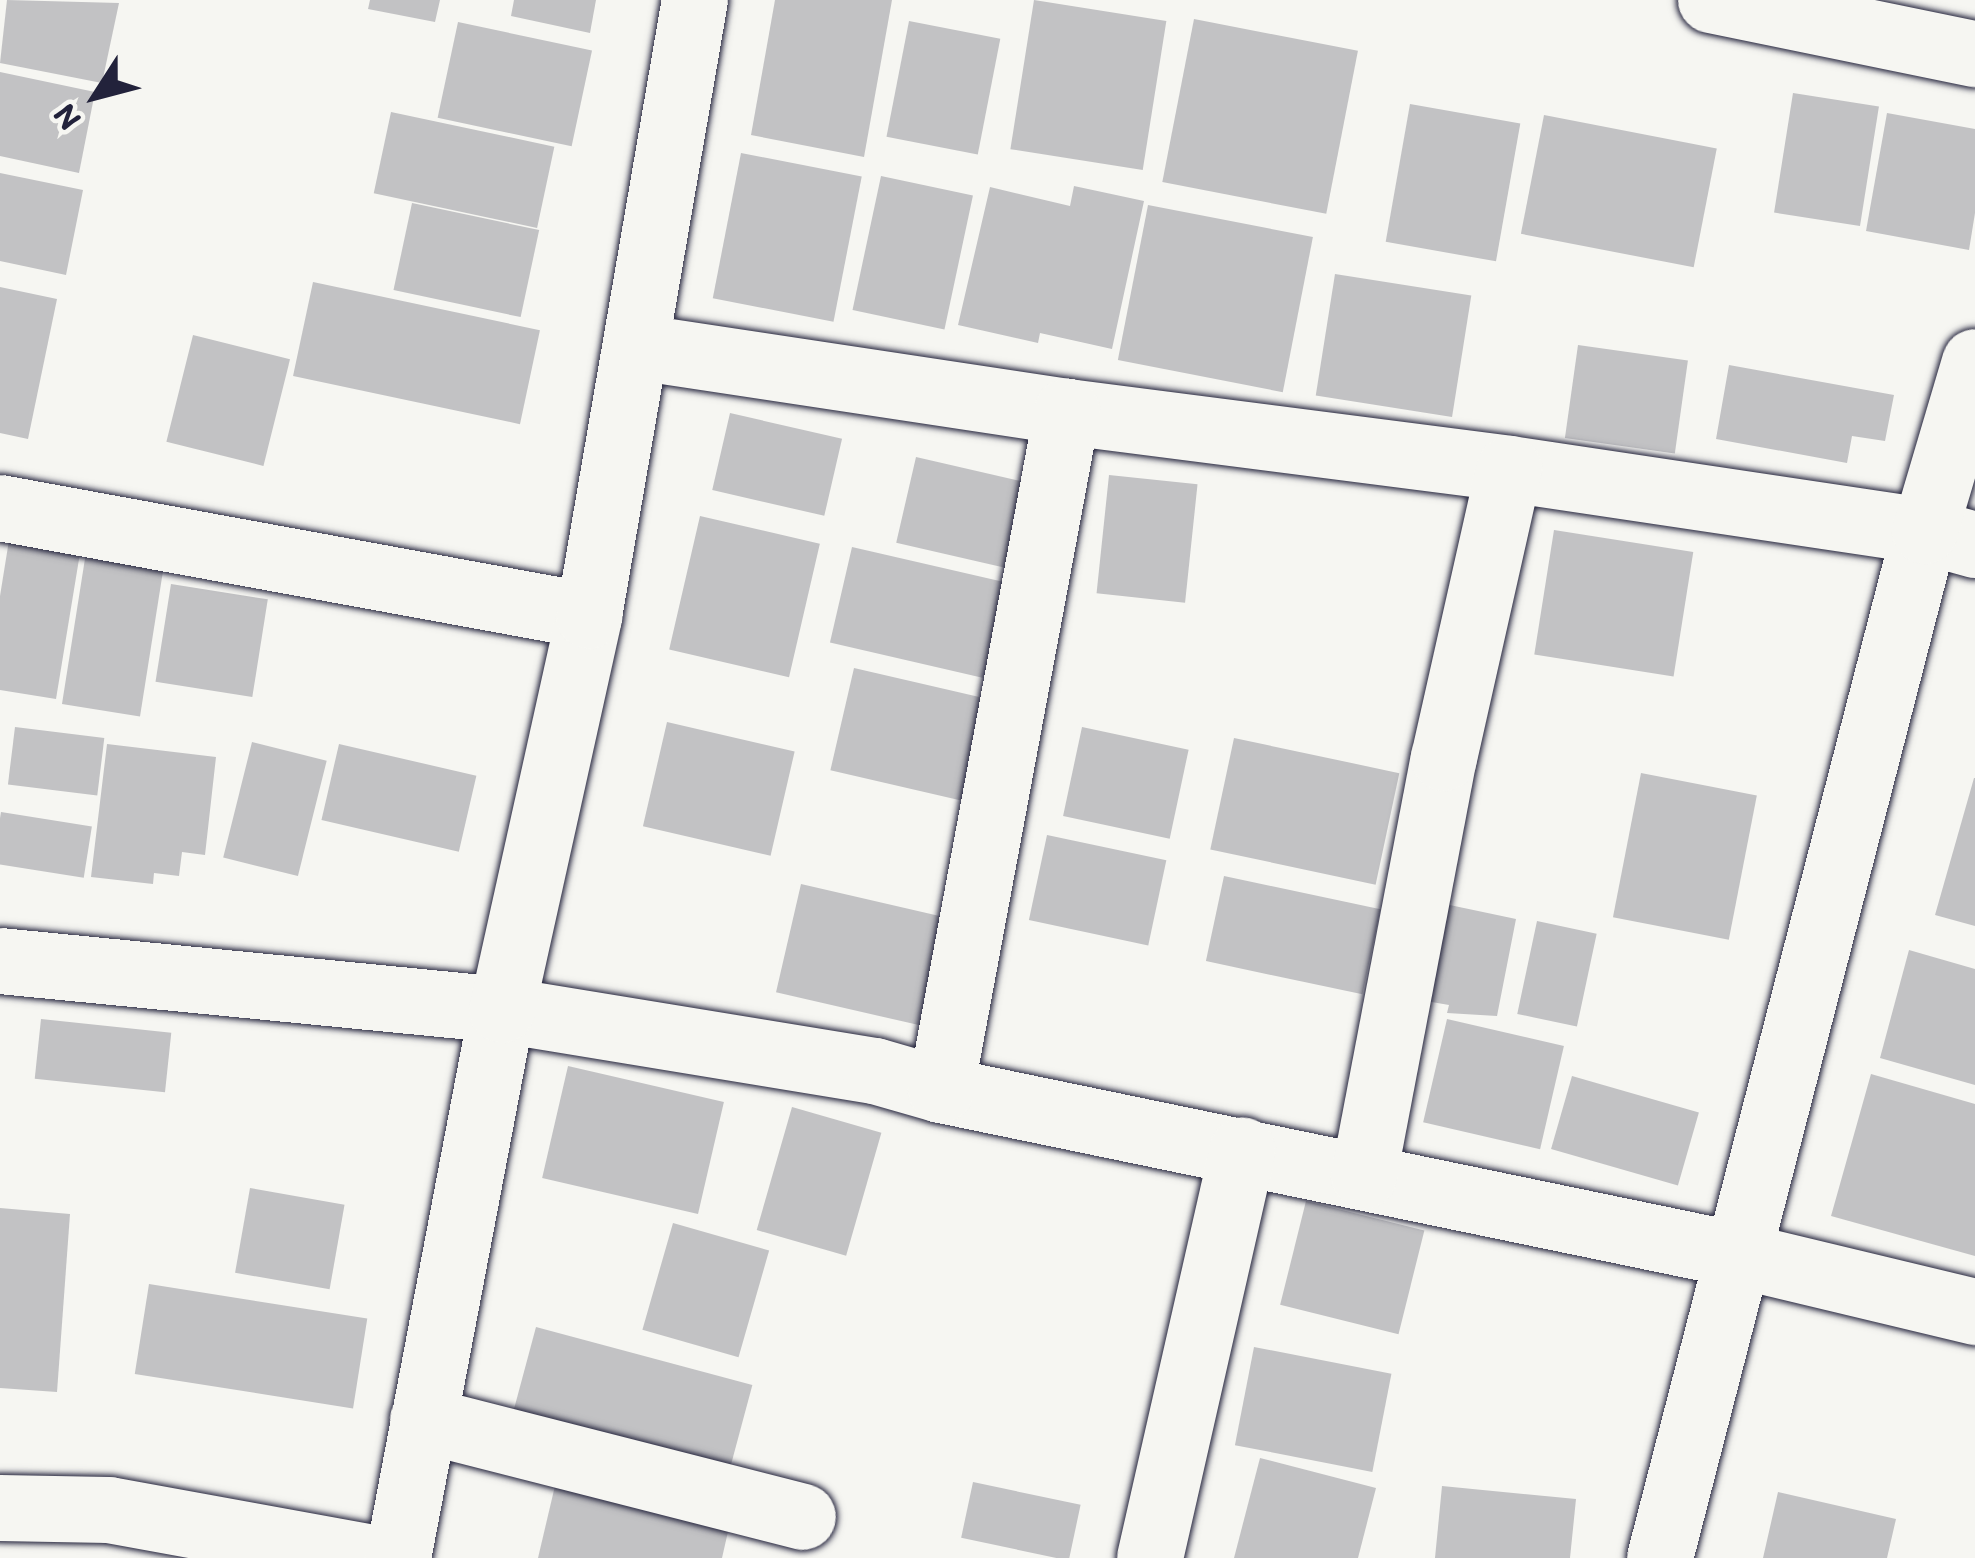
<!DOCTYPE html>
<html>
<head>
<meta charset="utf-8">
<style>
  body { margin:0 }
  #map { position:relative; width:1975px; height:1558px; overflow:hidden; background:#f6f6f2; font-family:Itim,sans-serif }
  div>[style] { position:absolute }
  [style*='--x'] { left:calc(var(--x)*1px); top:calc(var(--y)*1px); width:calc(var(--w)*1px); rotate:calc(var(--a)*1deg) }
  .building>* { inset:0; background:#c2c2c4; transform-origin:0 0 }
  .roads { filter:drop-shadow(0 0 3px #22223b) drop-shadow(0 0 3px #22223b) }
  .minor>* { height:66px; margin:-33px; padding:0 33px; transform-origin:33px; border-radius:33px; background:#f6f6f2 }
  .tertiary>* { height:66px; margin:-33px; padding:0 33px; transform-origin:33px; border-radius:33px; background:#f6f6f2 }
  span { translate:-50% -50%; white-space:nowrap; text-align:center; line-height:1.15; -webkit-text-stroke:10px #f6f6f2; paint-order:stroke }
  .north { position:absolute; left:36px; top:36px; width:120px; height:120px; -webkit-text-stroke:9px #f6f6f2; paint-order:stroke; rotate:234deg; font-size:33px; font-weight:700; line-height:48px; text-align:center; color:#22223b }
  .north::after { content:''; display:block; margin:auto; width:42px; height:54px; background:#22223b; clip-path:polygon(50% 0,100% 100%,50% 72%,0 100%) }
</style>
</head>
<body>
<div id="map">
  <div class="building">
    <i style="clip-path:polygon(7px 0,119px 3px,102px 83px,0 63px)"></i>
    <i style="clip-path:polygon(370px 0,440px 0,435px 22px,368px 9px)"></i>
    <i style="clip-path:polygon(514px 0,596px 0,590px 33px,511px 16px)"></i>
    <i style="clip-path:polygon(775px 0,892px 0,864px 157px,751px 135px)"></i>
    <i style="left:1034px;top:0;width:134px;height:151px;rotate:9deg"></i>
    <i style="left:1194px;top:19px;width:167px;height:166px;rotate:11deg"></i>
    <i style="left:909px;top:21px;width:93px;height:118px;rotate:11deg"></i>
    <i style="left:458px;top:22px;width:137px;height:98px;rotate:12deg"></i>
    <i style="clip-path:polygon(0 72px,95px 92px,79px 173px,0 156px)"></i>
    <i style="left:1793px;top:93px;width:87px;height:121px;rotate:9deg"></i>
    <i style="left:1410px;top:104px;width:112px;height:140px;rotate:10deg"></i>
    <i style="left:391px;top:112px;width:167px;height:83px;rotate:12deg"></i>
    <i style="clip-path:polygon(1887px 113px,1975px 129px,1975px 213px,1969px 250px,1866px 231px)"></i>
    <i style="left:1544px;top:115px;width:176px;height:121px;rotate:11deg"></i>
    <i style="left:741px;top:153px;width:123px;height:148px;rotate:11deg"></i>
    <i style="clip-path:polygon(0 173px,83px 190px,66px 275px,0 261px)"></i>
    <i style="left:881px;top:176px;width:94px;height:137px;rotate:12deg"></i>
    <i style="clip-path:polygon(1074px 186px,1144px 201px,1112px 349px,1040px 333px,1038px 343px,958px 325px,990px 187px,1070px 206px)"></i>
    <i style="left:412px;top:203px;width:130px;height:89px;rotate:12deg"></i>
    <i style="left:1148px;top:205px;width:168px;height:158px;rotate:11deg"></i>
    <i style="left:1335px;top:274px;width:138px;height:123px;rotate:9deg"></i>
    <i style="left:313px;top:282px;width:232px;height:96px;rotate:12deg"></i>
    <i style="clip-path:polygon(0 287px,57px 299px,28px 439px,0 433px)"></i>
    <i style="left:193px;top:335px;width:100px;height:110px;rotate:14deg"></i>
    <i style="left:1578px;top:345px;width:111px;height:94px;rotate:8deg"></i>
    <i style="clip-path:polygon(1729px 365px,1894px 395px,1885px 441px,1852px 436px,1847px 463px,1716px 439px)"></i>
    <i style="left:730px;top:413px;width:115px;height:79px;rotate:13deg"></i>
    <i style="left:916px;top:457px;width:115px;height:88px;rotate:13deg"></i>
    <i style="left:1109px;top:475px;width:89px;height:119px;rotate:6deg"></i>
    <i style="left:700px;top:516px;width:123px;height:137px;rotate:13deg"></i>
    <i style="left:1554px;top:530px;width:141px;height:126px;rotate:9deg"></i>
    <i style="clip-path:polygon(10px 534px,81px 547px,56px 699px,0 690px,0 596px)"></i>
    <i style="left:87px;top:546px;width:79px;height:160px;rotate:9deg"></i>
    <i style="left:852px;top:547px;width:172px;height:98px;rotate:13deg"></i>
    <i style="left:171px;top:584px;width:98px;height:99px;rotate:9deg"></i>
    <i style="left:854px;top:668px;width:143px;height:105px;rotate:13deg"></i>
    <i style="left:667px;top:722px;width:131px;height:107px;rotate:13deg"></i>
    <i style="left:15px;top:727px;width:90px;height:58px;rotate:7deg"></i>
    <i style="left:1082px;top:727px;width:109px;height:91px;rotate:12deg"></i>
    <i style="left:1234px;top:738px;width:169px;height:114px;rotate:12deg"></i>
    <i style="left:252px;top:742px;width:77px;height:119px;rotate:14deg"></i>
    <i style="clip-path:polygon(107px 744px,216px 757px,205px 855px,182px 852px,179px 876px,154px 873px,153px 884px,91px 877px)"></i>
    <i style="left:339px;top:744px;width:141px;height:78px;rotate:13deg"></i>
    <i style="left:1641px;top:773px;width:118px;height:147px;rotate:11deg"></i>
    <i style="clip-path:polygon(1974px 778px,1975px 778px,1975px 926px,1935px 915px)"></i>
    <i style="left:1px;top:812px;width:92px;height:52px;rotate:9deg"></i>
    <i style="left:1047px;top:835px;width:122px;height:87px;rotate:12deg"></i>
    <i style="left:1224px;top:876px;width:160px;height:87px;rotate:12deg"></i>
    <i style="left:801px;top:884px;width:151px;height:111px;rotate:13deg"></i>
    <i style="clip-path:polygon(1445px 904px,1516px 919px,1497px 1016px,1447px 1013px,1449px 1005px,1426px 1001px)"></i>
    <i style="left:1537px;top:921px;width:61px;height:95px;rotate:12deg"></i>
    <i style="clip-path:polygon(1909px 950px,1975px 969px,1975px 1085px,1880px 1058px)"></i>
    <i style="left:41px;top:1019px;width:131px;height:60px;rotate:6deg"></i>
    <i style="left:1447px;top:1019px;width:120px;height:106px;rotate:13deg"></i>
    <i style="left:568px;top:1066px;width:160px;height:115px;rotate:13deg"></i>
    <i style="clip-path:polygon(1871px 1074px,1975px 1104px,1975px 1256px,1831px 1216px)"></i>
    <i style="left:1572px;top:1076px;width:132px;height:76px;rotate:16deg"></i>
    <i style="left:792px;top:1107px;width:93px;height:128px;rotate:16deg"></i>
    <i style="left:250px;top:1188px;width:96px;height:86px;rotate:10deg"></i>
    <i style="left:1306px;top:1201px;width:122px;height:107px;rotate:14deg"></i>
    <i style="clip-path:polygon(0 1208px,70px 1214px,57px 1392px,0 1388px)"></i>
    <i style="left:673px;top:1223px;width:100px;height:111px;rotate:16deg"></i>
    <i style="left:149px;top:1284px;width:221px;height:91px;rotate:9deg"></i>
    <i style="left:536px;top:1327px;width:224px;height:93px;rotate:15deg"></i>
    <i style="left:1254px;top:1347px;width:140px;height:100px;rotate:11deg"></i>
    <i style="clip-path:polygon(1260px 1458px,1376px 1488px,1358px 1558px,1234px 1558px)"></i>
    <i style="clip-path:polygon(558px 1473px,732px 1514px,722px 1558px,538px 1558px)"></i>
    <i style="left:973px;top:1482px;width:110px;height:57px;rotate:12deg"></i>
    <i style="clip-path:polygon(1442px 1486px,1576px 1499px,1570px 1558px,1435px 1558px)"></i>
    <i style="clip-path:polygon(1778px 1492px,1896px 1519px,1887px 1558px,1763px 1558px)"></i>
  </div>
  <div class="roads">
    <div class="minor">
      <i style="--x:637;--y:347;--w:435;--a:8.6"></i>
      <i style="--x:1067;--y:412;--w:446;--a:7.3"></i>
      <i style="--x:1509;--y:469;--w:421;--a:8.5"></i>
      <i style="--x:1925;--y:531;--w:52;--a:15.6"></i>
      <i style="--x:0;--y:508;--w:599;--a:10.39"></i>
      <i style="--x:0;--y:961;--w:504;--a:5.57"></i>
      <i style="--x:502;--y:1010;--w:378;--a:9.3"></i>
      <i style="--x:875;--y:1071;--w:69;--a:16.1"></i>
      <i style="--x:941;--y:1090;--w:818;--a:11.71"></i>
      <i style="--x:1742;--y:1256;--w:240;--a:13.5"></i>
      <i style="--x:941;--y:1090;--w:690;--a:-79.47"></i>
      <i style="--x:1364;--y:1176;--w:426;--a:-79.2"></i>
      <i style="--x:1444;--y:758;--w:296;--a:-77.3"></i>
      <i style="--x:423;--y:1420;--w:392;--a:14.3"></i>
      <i style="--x:0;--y:1508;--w:109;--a:1.1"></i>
      <i style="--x:109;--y:1510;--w:268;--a:10.3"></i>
      <i style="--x:398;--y:1558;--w:558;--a:-79.25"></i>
      <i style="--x:502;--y:1010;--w:403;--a:-77.5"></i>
      <i style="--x:589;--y:616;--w:625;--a:-80.24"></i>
      <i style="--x:1150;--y:1558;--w:418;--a:-77.2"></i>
      <i style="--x:1660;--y:1558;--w:1061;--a:-75.53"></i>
      <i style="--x:1925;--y:531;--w:176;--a:-73.5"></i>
    </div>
    <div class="tertiary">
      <i style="--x:1711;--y:0;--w:269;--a:11.6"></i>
    </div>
  </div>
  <div class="north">N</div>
</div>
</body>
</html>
